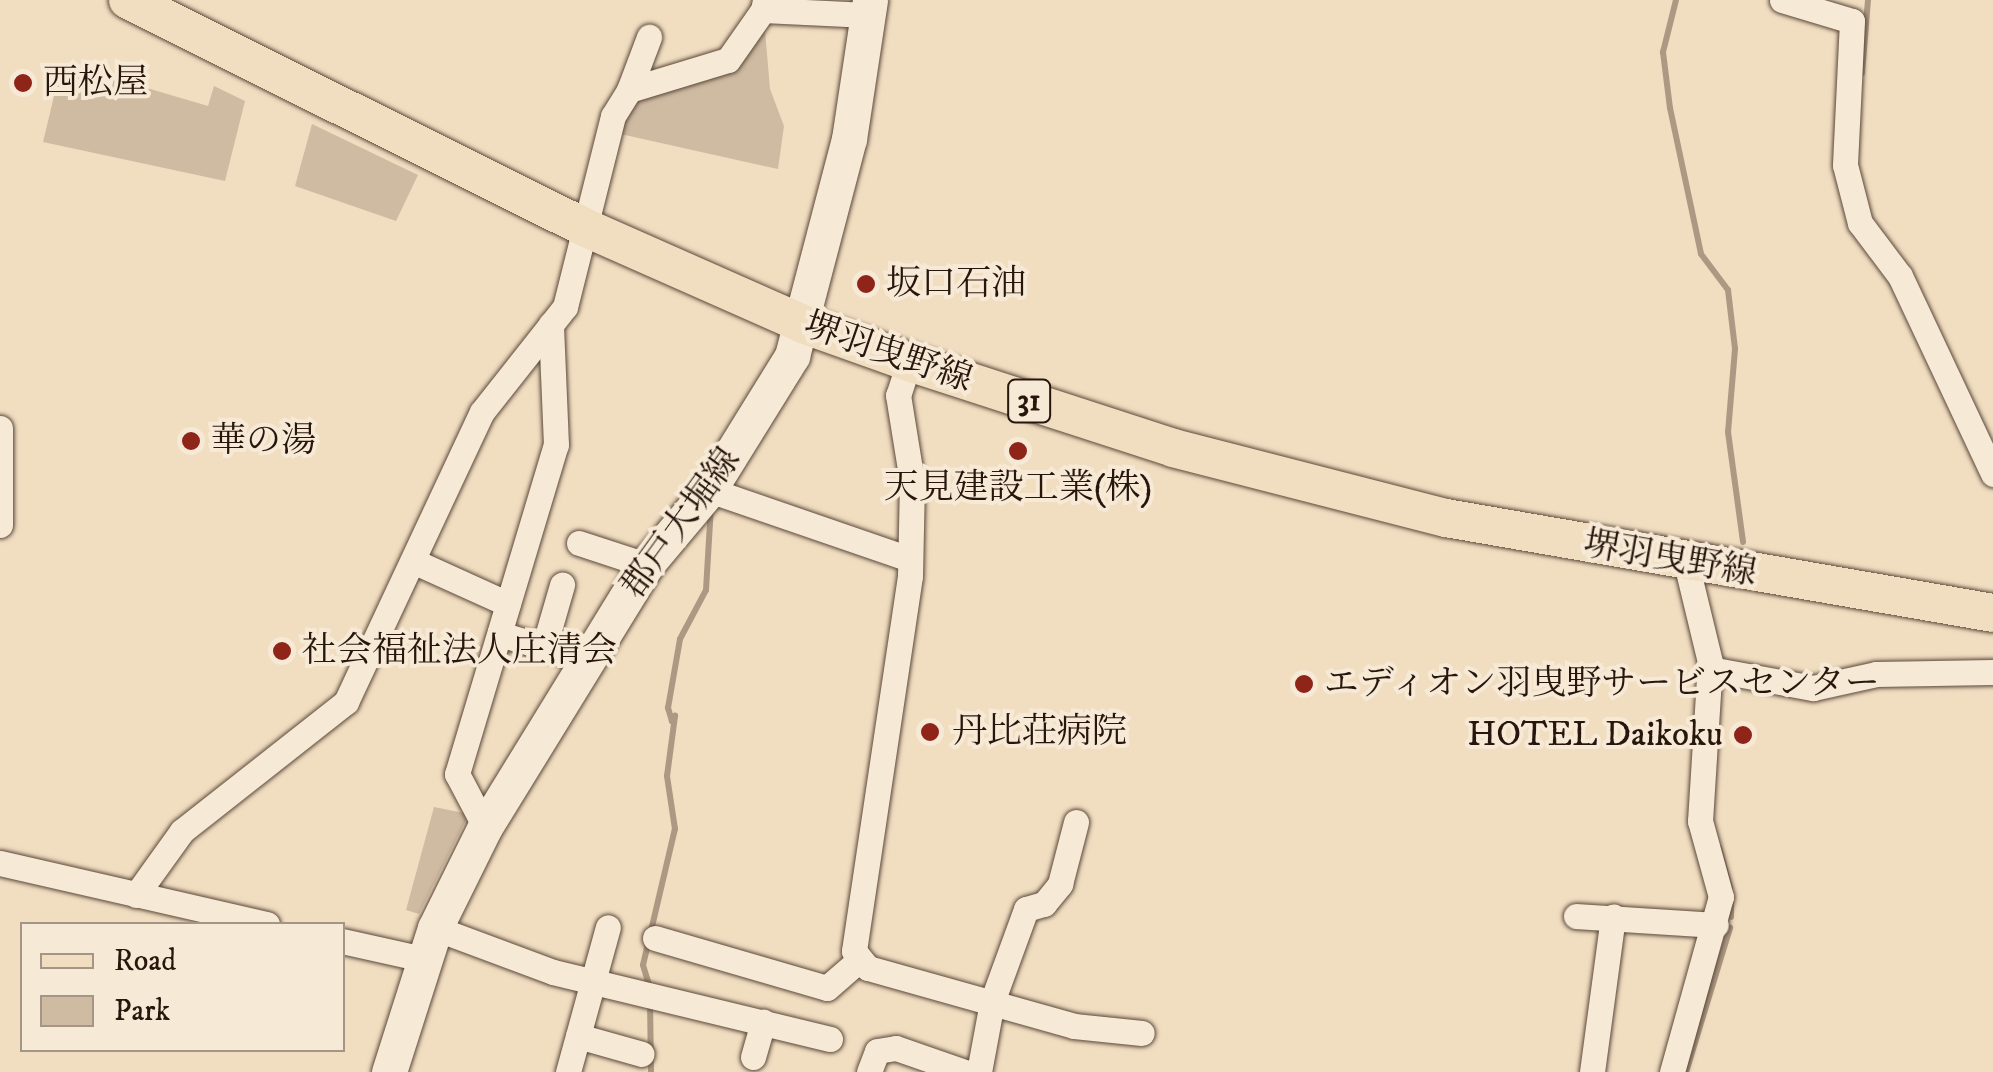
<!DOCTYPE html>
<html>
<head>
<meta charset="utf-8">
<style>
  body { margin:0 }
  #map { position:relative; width:1993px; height:1072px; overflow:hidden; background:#f1ddc0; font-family:"IM FELL DW Pica","Noto Serif JP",serif }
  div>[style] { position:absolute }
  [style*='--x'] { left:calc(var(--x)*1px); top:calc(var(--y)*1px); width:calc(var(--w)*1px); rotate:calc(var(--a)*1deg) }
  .green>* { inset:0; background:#cfbba2 }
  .stream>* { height:6px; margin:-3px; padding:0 3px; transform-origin:3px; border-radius:3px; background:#ad9983 }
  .roads { filter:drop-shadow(0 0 2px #5a483a) drop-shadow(0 0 2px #5a483a) }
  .street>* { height:25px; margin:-12.5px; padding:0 12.5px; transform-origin:12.5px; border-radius:12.5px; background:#f6e9d6 }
  .secondary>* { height:35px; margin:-17.5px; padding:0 17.5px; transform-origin:17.5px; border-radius:17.5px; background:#f6e9d6 }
  .primary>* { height:38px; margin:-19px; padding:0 19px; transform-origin:19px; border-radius:19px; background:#f1ddc0 }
  .dots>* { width:28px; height:28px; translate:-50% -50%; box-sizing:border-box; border:5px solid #f6e9d6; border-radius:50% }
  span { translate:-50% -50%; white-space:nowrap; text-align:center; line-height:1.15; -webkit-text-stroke:8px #f6e9d6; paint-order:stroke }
  .shield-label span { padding:2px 8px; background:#f6e9d6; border:2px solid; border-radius:8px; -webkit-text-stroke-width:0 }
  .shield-label { font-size:32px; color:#28160d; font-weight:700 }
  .poi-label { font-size:35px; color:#28160d }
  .left { translate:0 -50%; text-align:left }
  .right { translate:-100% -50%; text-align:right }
  .street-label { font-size:35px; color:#28160d }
  .legend { position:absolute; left:20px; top:922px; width:325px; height:130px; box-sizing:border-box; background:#f6e9d6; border:2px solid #a49586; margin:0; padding:12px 18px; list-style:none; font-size:30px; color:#28160d }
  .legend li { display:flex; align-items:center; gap:20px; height:50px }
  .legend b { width:50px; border:2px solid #a49586 }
</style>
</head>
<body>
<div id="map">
  <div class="green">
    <i style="clip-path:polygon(758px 29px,765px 31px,770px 89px,784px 126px,778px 169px,616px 133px,640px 93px)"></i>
    <i style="clip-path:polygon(62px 63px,208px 106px,214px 86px,245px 101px,225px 181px,43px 142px)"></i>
    <i style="clip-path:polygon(312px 124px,418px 175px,396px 221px,295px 186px)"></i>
    <i style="clip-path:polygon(434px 807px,469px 814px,419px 914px,406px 910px)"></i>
  </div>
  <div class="stream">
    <i style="--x:1676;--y:0;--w:54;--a:104"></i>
    <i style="--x:1663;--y:52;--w:56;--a:82.9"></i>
    <i style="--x:1670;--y:108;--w:149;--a:78"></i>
    <i style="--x:1701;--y:254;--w:45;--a:53.1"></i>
    <i style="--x:1728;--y:290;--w:59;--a:83.2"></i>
    <i style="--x:1735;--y:349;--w:83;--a:94.8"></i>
    <i style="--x:1728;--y:432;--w:111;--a:82.2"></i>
    <i style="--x:1862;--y:73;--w:73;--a:-85.3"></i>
    <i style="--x:1719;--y:848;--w:41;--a:74.6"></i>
    <i style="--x:1731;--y:917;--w:16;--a:-90"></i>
    <i style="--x:650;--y:988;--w:24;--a:-107"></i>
    <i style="--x:643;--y:965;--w:140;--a:-76.8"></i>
    <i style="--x:675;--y:829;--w:54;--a:-98.6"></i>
    <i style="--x:667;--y:776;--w:61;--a:-82.4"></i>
    <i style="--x:675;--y:716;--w:6;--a:121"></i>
    <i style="--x:672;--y:721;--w:14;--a:-107"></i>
    <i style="--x:668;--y:708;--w:70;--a:-80.1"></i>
    <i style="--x:680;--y:639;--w:55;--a:-62"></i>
    <i style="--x:706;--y:590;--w:84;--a:-86.6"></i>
    <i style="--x:650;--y:1000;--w:72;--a:89.2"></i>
    <i style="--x:1686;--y:1072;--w:151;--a:-73"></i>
  </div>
  <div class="roads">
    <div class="street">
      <i style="--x:765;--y:0;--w:10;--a:101"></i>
      <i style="--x:763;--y:10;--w:105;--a:2.7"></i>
      <i style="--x:1782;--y:0;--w:73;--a:16.7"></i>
      <i style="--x:1852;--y:21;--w:144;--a:92.8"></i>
      <i style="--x:1845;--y:165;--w:60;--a:75.5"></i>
      <i style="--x:1860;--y:223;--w:66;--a:53"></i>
      <i style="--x:1900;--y:276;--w:219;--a:64.8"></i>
      <i style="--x:629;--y:90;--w:57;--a:-69.3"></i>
      <i style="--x:909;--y:362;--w:35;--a:108"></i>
      <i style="--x:898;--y:395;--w:87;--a:80.8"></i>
      <i style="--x:912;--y:481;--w:95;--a:91.2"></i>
      <i style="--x:910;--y:576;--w:379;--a:98.5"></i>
      <i style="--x:854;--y:951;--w:22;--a:51"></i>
      <i style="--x:868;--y:968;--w:214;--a:15.7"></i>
      <i style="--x:1074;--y:1026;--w:68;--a:5.9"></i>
      <i style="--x:0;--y:428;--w:97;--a:90"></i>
      <i style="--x:709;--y:490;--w:208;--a:19"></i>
      <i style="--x:579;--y:543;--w:71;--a:18.2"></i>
      <i style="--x:413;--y:561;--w:104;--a:24.4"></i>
      <i style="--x:500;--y:634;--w:73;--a:16.7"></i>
      <i style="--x:570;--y:655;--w:18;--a:41"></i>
      <i style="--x:544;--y:647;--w:65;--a:-73.8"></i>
      <i style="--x:1710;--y:669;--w:105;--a:10.5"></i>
      <i style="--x:1813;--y:688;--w:65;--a:-12.5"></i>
      <i style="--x:1876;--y:674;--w:117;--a:-1"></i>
      <i style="--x:485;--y:827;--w:60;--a:-117.8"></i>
      <i style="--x:457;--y:774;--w:344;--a:-73.3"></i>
      <i style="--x:556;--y:445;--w:121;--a:-92.4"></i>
      <i style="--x:0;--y:863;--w:274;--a:12.9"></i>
      <i style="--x:136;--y:895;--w:79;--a:-54.3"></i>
      <i style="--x:182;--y:831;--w:209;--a:-38.2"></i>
      <i style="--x:346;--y:702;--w:320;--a:-64.9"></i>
      <i style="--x:482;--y:412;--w:134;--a:-51.7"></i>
      <i style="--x:565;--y:307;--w:197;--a:-75.9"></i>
      <i style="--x:613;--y:116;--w:31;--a:-58"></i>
      <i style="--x:629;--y:90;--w:103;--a:-16.9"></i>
      <i style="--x:728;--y:60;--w:61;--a:-55"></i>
      <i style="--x:1576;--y:916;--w:140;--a:3.7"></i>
      <i style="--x:435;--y:928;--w:126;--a:20.4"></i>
      <i style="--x:553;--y:972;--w:285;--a:13.6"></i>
      <i style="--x:655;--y:938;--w:179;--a:16.2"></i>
      <i style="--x:827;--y:988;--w:41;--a:-41.1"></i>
      <i style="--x:342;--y:941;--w:83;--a:12.5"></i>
      <i style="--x:578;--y:1036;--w:66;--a:15.7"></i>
      <i style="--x:753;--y:1057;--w:37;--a:-74"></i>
      <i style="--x:568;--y:1072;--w:150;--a:-74.6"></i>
      <i style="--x:869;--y:1072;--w:22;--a:-69"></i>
      <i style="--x:877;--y:1051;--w:19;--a:-9"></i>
      <i style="--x:896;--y:1048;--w:73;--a:19.2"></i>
      <i style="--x:979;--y:1072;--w:71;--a:-79.5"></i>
      <i style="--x:992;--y:1002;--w:99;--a:-69.9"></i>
      <i style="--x:1026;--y:909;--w:19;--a:-16"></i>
      <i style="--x:1044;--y:904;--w:26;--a:-51"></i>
      <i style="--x:1060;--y:884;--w:64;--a:-75.5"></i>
      <i style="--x:1592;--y:1072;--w:157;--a:-82.3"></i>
      <i style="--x:1672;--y:1072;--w:182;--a:-74.4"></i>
      <i style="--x:1721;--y:897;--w:79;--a:-105.4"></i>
      <i style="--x:1700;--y:821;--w:159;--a:-86.4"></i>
      <i style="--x:1710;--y:662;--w:102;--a:-103.6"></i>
    </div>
    <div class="secondary">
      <i style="--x:389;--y:1072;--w:151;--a:-72.3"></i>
      <i style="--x:435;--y:928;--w:113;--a:-63.7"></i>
      <i style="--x:485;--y:827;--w:308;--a:-58.4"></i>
      <i style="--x:646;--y:565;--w:98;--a:-50"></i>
      <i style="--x:709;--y:490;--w:158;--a:-58.2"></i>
      <i style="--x:792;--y:356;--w:224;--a:-75.3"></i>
      <i style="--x:849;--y:139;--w:141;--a:-81.4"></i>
    </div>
    <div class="primary">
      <i style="--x:128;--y:0;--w:509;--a:26.46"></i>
      <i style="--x:584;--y:227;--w:242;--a:23.9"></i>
      <i style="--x:805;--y:325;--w:110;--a:19.6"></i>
      <i style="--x:909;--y:362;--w:278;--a:18"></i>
      <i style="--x:1173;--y:448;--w:282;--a:14.4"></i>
      <i style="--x:1446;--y:518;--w:555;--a:9.85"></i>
    </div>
  </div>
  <div class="dots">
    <i style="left:23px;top:83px;background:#8f2418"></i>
    <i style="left:866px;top:284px;background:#8f2418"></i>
    <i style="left:191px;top:441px;background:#8f2418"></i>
    <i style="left:1018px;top:451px;background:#8f2418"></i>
    <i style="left:282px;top:651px;background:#8f2418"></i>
    <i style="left:1304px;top:684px;background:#8f2418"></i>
    <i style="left:930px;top:732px;background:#8f2418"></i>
    <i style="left:1743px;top:735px;background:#8f2418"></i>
  </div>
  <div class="shield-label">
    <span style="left:1029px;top:401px">31</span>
  </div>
  <div class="poi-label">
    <span class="left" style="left:43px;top:83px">西松屋</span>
    <span class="left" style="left:886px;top:284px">坂口石油</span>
    <span class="left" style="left:211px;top:441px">華の湯</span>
    <span style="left:1018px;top:488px">天見建設工業(株)</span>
    <span class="left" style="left:302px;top:651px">社会福祉法人庄清会</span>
    <span class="left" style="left:1324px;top:684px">エディオン羽曳野サービスセンター</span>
    <span class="left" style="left:952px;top:732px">丹比荘病院</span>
    <span class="right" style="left:1723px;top:735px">HOTEL Daikoku</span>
  </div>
  <div class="street-label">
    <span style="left:888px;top:353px;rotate:19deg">堺羽曳野線</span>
    <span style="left:681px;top:523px;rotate:-54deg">郡戸大堀線</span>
    <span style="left:1670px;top:559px;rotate:10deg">堺羽曳野線</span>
  </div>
  <ul class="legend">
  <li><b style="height:12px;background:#f1ddc0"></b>Road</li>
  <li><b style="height:28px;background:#cfbba2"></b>Park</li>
  </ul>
</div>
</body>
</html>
